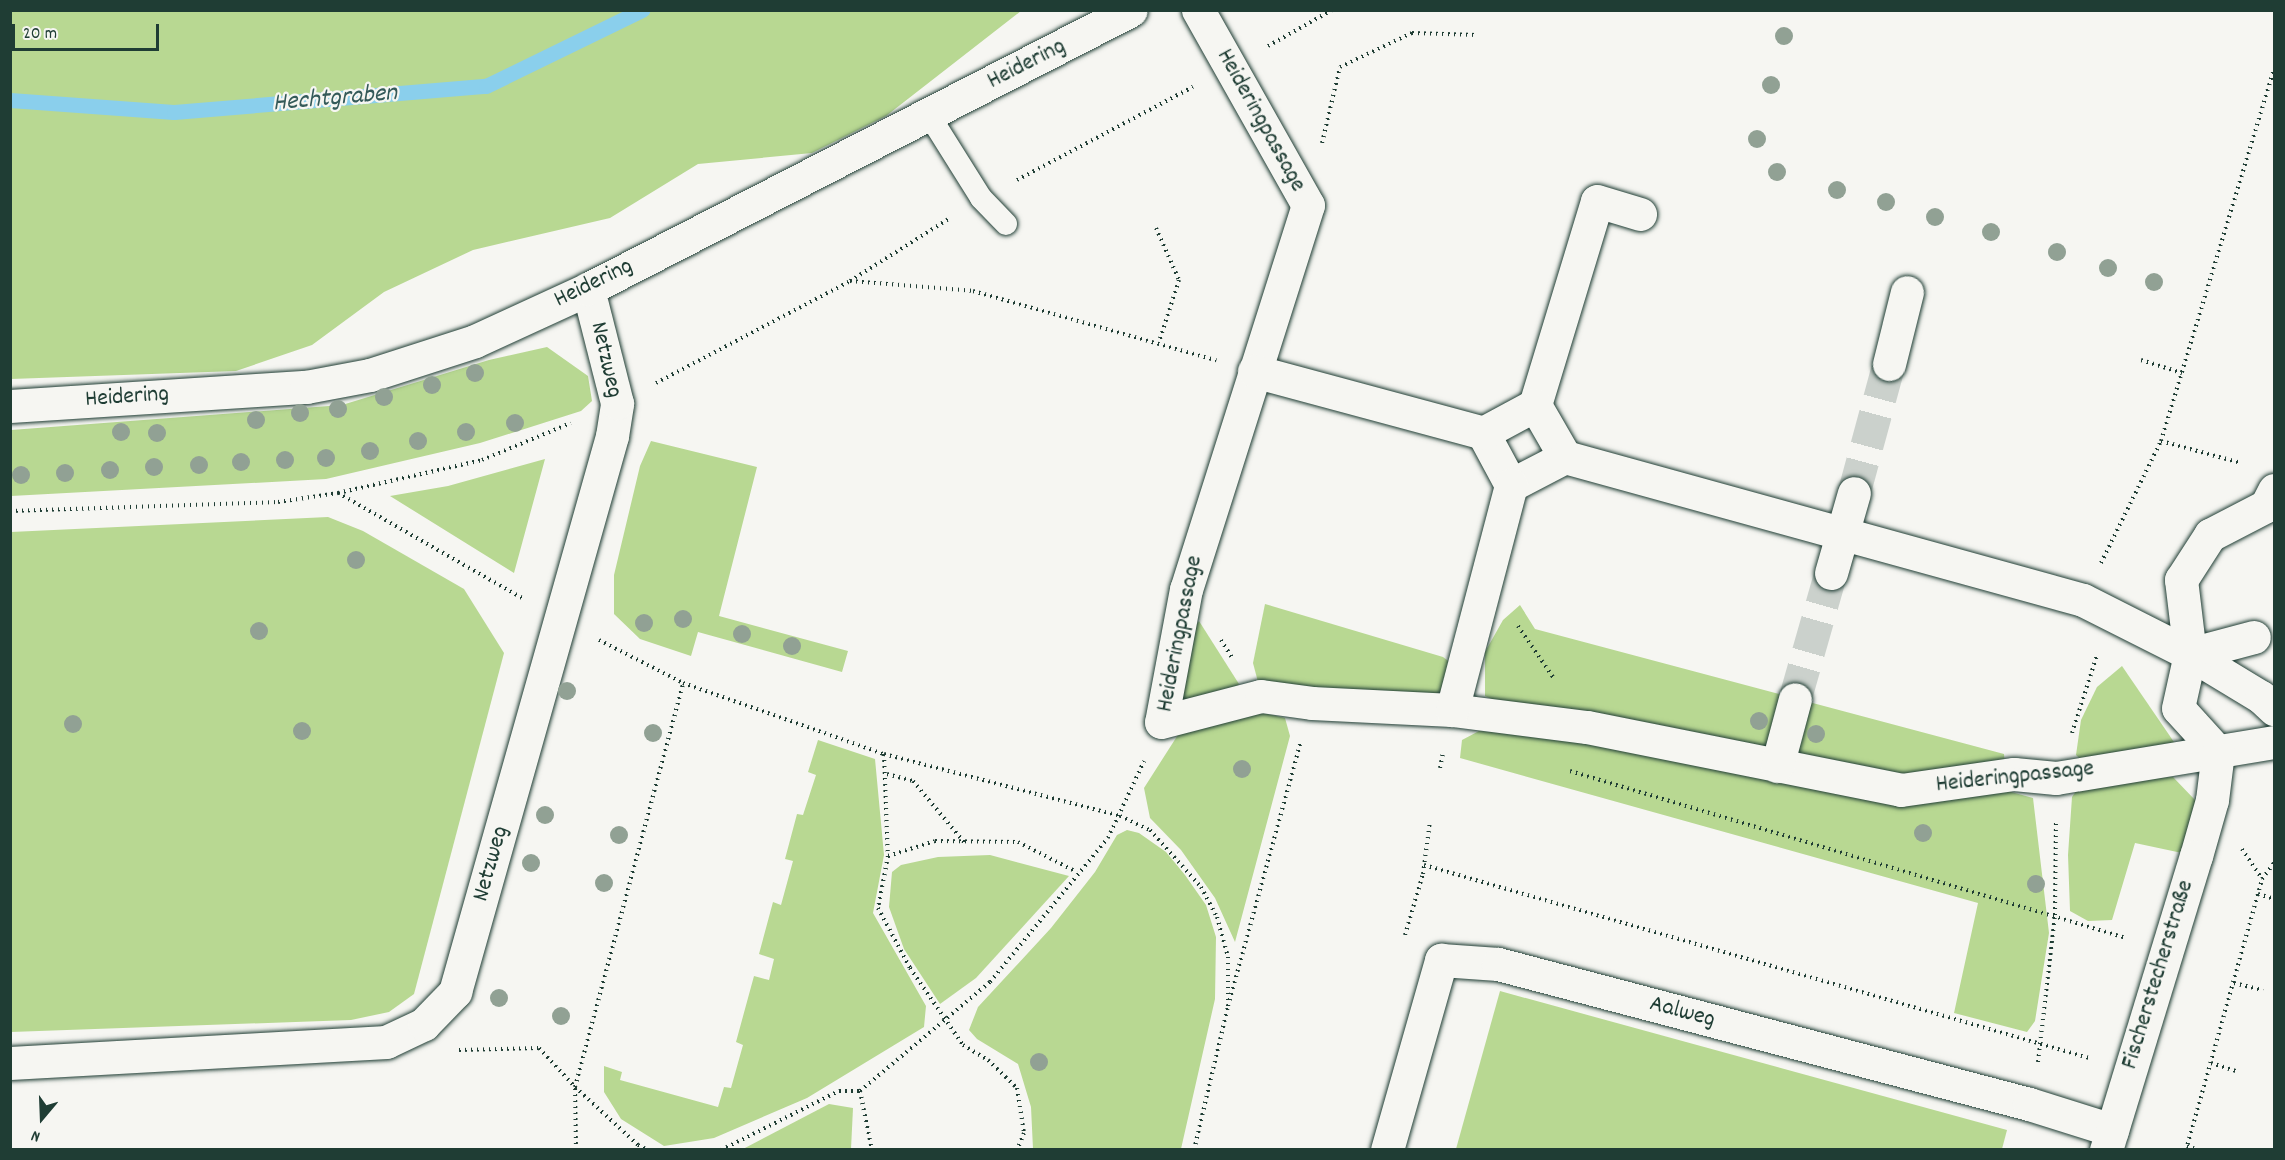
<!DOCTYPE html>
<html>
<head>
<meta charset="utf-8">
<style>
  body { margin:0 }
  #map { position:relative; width:2285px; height:1160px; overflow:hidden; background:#f6f6f2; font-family:Dekko,sans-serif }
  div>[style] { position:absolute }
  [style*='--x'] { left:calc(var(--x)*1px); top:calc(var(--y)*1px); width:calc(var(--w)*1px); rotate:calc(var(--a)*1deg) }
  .green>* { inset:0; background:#b8d892 }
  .stream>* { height:15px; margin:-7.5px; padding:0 7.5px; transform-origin:7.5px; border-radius:7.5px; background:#8acfec }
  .pedestrian-tunnel>* { height:33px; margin-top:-16.5px; transform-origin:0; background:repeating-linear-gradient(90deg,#cbd1cc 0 33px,transparent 0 49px) }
  .path>* { height:4px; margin-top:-2px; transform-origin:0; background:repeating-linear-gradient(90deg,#1f3d34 0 1.5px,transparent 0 6px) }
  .roads { filter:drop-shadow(0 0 2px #1f3d34) drop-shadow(0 0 2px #1f3d34) }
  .service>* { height:22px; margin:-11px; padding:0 11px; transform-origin:11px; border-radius:11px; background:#f6f6f2 }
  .pedestrian>* { height:33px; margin:-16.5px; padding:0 16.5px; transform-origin:16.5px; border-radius:16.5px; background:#f6f6f2 }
  .minor>* { height:33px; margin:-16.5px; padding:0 16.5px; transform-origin:16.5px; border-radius:16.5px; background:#f6f6f2 }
  .tertiary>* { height:33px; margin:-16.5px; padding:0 16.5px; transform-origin:16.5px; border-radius:16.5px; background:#f6f6f2 }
  .trees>* { width:18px; height:18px; margin:-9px; border-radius:50%; background:#91a194 }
  span { translate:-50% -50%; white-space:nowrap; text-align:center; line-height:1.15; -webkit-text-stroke:4.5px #f6f6f2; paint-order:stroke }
  .street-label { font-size:24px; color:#1f3d34 }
  .water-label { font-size:26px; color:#345a59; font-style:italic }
  .frame { position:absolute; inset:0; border:12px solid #1f3d34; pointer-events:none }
  .north { position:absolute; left:12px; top:1088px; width:60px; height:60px; -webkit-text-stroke:4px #f6f6f2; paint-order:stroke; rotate:199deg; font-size:16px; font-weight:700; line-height:24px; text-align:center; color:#1f3d34 }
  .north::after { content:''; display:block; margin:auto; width:21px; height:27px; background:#1f3d34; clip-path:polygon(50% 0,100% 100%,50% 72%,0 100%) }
  .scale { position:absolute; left:12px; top:24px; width:147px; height:27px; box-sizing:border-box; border:3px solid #1f3d34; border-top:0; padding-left:8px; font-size:18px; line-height:21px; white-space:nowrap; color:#1f3d34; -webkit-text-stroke:4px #f6f6f2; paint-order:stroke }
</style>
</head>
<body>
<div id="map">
  <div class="green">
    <i style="clip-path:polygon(10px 11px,11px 10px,1021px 11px,886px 116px,812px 153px,698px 164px,610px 218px,473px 250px,384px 292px,312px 345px,236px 371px,11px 379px)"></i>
    <i style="clip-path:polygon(547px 347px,588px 376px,592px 401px,581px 411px,480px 443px,326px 479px,11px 496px,11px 430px,342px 405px,489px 360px)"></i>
    <i style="clip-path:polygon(651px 441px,757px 467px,719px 616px,848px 651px,842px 672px,698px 632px,691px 656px,640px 639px,614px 614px,614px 575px,640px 466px)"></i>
    <i style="clip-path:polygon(545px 459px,514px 573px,390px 496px,448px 486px)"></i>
    <i style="clip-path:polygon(328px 517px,363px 531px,464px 589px,504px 653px,414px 994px,389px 1012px,351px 1020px,11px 1032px,11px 532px)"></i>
    <i style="clip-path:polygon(1265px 604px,1443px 657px,1451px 663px,1448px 688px,1426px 699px,1258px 682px,1253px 663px)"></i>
    <i style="clip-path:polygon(1520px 605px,1535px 629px,2004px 754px,2005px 767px,1910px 779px,1502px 704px,1485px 696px,1485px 652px,1503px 620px)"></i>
    <i style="clip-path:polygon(1199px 621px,1239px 684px,1230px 697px,1180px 705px,1183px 643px)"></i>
    <i style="clip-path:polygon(2122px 666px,2176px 745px,2090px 768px,2076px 755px,2081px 720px,2097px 687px)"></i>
    <i style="clip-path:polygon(1263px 713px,1285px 718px,1290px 736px,1235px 942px,1215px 898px,1181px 850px,1150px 818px,1144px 788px,1181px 730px)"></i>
    <i style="clip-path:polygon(1479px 731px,1563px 736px,2004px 790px,2033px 798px,2049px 933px,2035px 1021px,2027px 1032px,1954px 1013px,1978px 903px,1460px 758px,1462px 740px)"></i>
    <i style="clip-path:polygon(818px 740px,875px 759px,884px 855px,873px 913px,926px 1006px,924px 1027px,807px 1098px,714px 1138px,664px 1146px,621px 1119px,604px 1092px,604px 1066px,622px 1072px,620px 1080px,718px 1107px,724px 1087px,731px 1088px,743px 1045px,736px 1042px,754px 976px,769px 980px,774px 959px,759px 954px,773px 902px,781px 905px,793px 861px,785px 859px,797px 814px,803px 815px,816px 775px,808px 772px)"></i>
    <i style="clip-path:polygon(2173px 777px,2195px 800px,2196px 856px,2135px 843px,2112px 920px,2088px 921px,2070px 911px,2068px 855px,2072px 797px,2083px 781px)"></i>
    <i style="clip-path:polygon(1127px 830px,1139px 833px,1166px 852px,1185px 875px,1206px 905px,1216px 937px,1215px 999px,1181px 1149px,1033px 1149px,1031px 1107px,1018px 1064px,977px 1039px,969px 1030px,978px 1007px,1051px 928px,1095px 872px,1117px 835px)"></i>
    <i style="clip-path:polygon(990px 855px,1069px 876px,976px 978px,940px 1004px,904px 949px,889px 907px,892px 872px,901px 865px,938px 857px)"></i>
    <i style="clip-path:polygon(1500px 991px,2007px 1130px,2002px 1149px,1456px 1149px)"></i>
    <i style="clip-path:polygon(829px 1104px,853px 1108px,851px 1149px,743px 1149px)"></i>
  </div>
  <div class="stream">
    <i style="--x:10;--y:100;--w:164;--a:4.2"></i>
    <i style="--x:174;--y:112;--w:313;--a:-4.8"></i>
    <i style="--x:486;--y:86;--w:174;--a:-26"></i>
  </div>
  <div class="pedestrian-tunnel">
    <i style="--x:1854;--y:493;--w:134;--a:-74.8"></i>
    <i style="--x:1795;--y:699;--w:131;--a:-74.1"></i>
  </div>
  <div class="path">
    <i style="--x:1268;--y:46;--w:73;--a:-29.4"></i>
    <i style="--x:1322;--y:143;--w:78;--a:-76.7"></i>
    <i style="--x:1340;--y:67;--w:80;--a:-25.3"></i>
    <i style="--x:1412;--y:33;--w:65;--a:1.8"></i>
    <i style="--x:1017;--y:180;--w:199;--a:-27.9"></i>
    <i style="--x:1156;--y:228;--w:57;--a:66.1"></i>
    <i style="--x:1179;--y:280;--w:65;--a:107.9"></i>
    <i style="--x:850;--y:281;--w:123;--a:4.6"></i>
    <i style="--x:973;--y:291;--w:253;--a:15.9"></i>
    <i style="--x:2141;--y:360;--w:43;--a:17.6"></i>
    <i style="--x:656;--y:383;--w:219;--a:-27.7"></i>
    <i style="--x:850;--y:281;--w:118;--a:-32.2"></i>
    <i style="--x:2161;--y:441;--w:83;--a:15.4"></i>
    <i style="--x:338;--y:493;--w:212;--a:29.7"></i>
    <i style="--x:10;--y:511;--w:268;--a:-1.9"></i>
    <i style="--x:278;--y:502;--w:61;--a:-8.5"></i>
    <i style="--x:338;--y:493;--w:148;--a:-12.9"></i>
    <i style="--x:482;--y:460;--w:96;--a:-22.6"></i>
    <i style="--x:2101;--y:563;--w:136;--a:-63.8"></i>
    <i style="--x:2161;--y:441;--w:388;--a:-73.1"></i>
    <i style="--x:1518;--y:626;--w:65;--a:55.6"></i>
    <i style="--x:599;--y:640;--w:94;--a:27.1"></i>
    <i style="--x:683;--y:683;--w:213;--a:19.5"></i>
    <i style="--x:884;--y:754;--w:244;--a:14.7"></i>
    <i style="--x:1120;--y:816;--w:33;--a:25"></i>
    <i style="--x:1150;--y:830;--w:76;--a:48.2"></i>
    <i style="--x:1201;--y:887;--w:34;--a:62"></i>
    <i style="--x:1217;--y:917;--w:41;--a:74.6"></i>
    <i style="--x:1228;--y:957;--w:49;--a:90"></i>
    <i style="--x:1221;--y:640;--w:22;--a:58"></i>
    <i style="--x:2072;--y:733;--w:82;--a:-72.2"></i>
    <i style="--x:884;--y:754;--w:102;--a:87.8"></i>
    <i style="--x:888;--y:856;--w:53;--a:100.9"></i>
    <i style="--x:878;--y:908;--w:68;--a:61.9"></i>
    <i style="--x:910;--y:968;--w:93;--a:55.5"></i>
    <i style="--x:963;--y:1045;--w:29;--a:31"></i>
    <i style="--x:988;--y:1060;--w:40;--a:44"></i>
    <i style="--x:1017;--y:1088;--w:46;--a:81.2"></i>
    <i style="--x:1024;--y:1133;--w:18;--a:112"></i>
    <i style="--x:1440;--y:768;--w:16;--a:-79"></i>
    <i style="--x:1570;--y:771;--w:581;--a:16.72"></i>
    <i style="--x:887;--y:774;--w:27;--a:15"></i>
    <i style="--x:913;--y:781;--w:80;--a:50.1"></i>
    <i style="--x:2242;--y:849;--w:36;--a:56"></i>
    <i style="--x:888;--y:856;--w:49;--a:-17.7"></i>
    <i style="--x:935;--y:841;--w:83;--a:0.7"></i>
    <i style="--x:1018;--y:842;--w:66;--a:27"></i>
    <i style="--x:1424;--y:865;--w:692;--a:16.18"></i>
    <i style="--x:2258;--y:894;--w:17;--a:17"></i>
    <i style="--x:1405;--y:935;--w:64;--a:-73.6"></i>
    <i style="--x:1423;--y:874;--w:53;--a:-82.5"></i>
    <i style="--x:2234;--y:983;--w:30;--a:14"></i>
    <i style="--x:459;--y:1050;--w:80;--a:-1.4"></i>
    <i style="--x:539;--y:1048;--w:53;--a:47.3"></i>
    <i style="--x:575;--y:1087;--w:86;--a:42.6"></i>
    <i style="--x:638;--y:1145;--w:11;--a:27"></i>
    <i style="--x:2038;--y:1062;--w:148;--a:-83.4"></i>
    <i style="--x:2055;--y:915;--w:96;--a:-89.4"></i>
    <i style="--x:2211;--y:1063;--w:29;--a:18"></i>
    <i style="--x:860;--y:1091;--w:60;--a:78.5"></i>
    <i style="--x:2187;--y:1146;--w:12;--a:20"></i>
    <i style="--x:576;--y:1150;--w:63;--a:-90.9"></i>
    <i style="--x:575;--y:1087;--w:418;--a:-75"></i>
    <i style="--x:721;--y:1150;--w:132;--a:-26.6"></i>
    <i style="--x:839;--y:1091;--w:21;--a:0"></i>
    <i style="--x:860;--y:1091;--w:170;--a:-40"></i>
    <i style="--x:990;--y:982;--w:186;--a:-50.7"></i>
    <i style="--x:1108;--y:838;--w:85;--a:-64.9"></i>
    <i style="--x:1194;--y:1150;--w:148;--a:-76.7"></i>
    <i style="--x:1228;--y:1006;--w:272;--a:-74.6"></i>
    <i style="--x:2186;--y:1150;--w:281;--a:-74.3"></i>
    <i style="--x:2262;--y:879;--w:20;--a:-53"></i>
  </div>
  <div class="roads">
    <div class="service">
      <i style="--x:929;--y:115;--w:98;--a:57.9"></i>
      <i style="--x:981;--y:198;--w:36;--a:46"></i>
    </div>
    <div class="pedestrian">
      <i style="--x:1198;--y:10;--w:224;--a:60.6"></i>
      <i style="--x:1308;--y:205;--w:403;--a:107.6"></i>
      <i style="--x:1186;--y:589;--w:135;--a:100.6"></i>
      <i style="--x:1161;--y:722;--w:103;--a:-14.6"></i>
      <i style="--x:1261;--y:696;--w:51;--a:7.8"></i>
      <i style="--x:1312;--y:703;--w:140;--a:2.9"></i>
      <i style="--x:1452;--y:710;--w:136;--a:7.2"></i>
      <i style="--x:1587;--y:727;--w:320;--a:11.3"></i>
      <i style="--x:1901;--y:790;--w:114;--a:-8.1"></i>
      <i style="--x:2014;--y:774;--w:42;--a:5.4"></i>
      <i style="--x:2056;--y:778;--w:221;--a:-9.4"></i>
      <i style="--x:1889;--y:364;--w:74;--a:-76"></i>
      <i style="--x:1254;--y:371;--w:237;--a:15.1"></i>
      <i style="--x:1483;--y:433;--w:59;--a:61.7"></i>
      <i style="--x:1511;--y:485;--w:61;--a:-27.4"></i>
      <i style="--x:1535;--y:405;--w:213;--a:-73.1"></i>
      <i style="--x:1597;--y:201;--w:45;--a:16.8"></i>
      <i style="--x:1483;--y:433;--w:59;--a:-28.3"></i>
      <i style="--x:1535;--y:405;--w:60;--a:60"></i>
      <i style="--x:1565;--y:457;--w:537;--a:15.43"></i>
      <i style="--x:2083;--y:600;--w:120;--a:26.8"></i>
      <i style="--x:2190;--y:654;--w:83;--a:31.2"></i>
      <i style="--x:2261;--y:697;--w:18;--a:43"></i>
      <i style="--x:1831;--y:573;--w:83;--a:-74"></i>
      <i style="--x:2190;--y:654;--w:66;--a:-14.9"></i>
      <i style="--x:1452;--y:710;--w:233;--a:-75.3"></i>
      <i style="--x:2218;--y:752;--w:59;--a:-132.3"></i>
      <i style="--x:2178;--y:708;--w:55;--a:-77.5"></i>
      <i style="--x:2190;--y:654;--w:75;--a:-96.9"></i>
      <i style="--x:2181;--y:580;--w:54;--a:-57.2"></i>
      <i style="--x:2210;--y:535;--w:63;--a:-27.4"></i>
      <i style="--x:2266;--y:506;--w:18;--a:-63"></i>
      <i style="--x:1777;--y:766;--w:69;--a:-75"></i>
      <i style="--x:2196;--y:856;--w:58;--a:-74.1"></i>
      <i style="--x:2212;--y:800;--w:48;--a:-82.9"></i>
    </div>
    <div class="minor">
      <i style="--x:10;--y:1063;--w:377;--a:-3.2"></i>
      <i style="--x:386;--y:1042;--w:42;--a:-25.3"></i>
      <i style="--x:424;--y:1024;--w:45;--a:-45.9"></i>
      <i style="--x:455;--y:992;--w:578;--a:-74.23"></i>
      <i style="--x:612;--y:436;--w:33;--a:-81"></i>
      <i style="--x:617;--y:403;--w:118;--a:-104.3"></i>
      <i style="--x:1387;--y:1150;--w:198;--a:-74.1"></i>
      <i style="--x:1441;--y:960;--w:57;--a:4"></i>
      <i style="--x:1498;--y:964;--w:549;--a:14.77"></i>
      <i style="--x:2029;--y:1104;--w:87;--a:17.4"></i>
      <i style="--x:2106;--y:1150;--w:307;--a:-73"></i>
    </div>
    <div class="tertiary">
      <i style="--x:10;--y:406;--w:297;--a:-3.7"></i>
      <i style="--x:306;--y:387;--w:65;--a:-10.6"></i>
      <i style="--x:370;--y:375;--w:110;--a:-17.9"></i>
      <i style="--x:475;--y:341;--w:124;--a:-24.7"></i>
      <i style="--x:588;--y:289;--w:610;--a:-27.19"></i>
    </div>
  </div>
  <div class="trees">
    <i style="left:1784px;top:36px"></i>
    <i style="left:1771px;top:85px"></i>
    <i style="left:1757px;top:139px"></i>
    <i style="left:1777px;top:172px"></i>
    <i style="left:1837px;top:190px"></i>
    <i style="left:1886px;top:202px"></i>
    <i style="left:1935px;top:217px"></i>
    <i style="left:1991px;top:232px"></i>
    <i style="left:2057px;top:252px"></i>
    <i style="left:2108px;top:268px"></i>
    <i style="left:2154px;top:282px"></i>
    <i style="left:475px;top:373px"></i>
    <i style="left:432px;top:385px"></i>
    <i style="left:384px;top:397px"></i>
    <i style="left:338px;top:409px"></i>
    <i style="left:300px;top:413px"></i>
    <i style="left:256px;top:420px"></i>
    <i style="left:515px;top:423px"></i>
    <i style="left:121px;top:432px"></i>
    <i style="left:466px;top:432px"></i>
    <i style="left:157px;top:433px"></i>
    <i style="left:418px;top:441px"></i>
    <i style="left:370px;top:451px"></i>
    <i style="left:326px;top:458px"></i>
    <i style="left:285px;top:460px"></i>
    <i style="left:241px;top:462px"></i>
    <i style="left:199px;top:465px"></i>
    <i style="left:154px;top:467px"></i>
    <i style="left:110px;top:470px"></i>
    <i style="left:65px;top:473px"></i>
    <i style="left:21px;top:475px"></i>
    <i style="left:356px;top:560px"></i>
    <i style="left:683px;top:619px"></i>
    <i style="left:644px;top:623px"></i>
    <i style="left:259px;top:631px"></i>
    <i style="left:742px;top:634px"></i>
    <i style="left:792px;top:646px"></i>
    <i style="left:567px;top:691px"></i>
    <i style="left:1759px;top:721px"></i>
    <i style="left:73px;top:724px"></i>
    <i style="left:302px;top:731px"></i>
    <i style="left:653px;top:733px"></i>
    <i style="left:1816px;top:734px"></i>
    <i style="left:1242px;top:769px"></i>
    <i style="left:545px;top:815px"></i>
    <i style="left:1923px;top:833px"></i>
    <i style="left:619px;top:835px"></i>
    <i style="left:531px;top:863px"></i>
    <i style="left:604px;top:883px"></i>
    <i style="left:2036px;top:884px"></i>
    <i style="left:499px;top:998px"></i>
    <i style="left:561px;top:1016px"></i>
    <i style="left:1039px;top:1062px"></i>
  </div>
  <div class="street-label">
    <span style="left:1027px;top:65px;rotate:-27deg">Heidering</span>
    <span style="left:1260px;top:121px;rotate:61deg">Heideringpassage</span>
    <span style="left:594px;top:284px;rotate:-26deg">Heidering</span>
    <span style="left:605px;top:360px;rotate:77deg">Netzweg</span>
    <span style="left:127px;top:398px;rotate:-4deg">Heidering</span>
    <span style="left:1181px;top:634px;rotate:-79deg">Heideringpassage</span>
    <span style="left:2015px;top:778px;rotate:-6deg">Heideringpassage</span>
    <span style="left:492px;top:864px;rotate:-74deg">Netzweg</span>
    <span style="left:2159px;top:975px;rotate:-73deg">Fischerstecherstraße</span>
    <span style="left:1682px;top:1013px;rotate:15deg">Aalweg</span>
  </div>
  <div class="water-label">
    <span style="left:335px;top:99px;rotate:-5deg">Hechtgraben</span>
  </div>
  <div class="frame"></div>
  <div class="north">N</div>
  <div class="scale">20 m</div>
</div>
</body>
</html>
